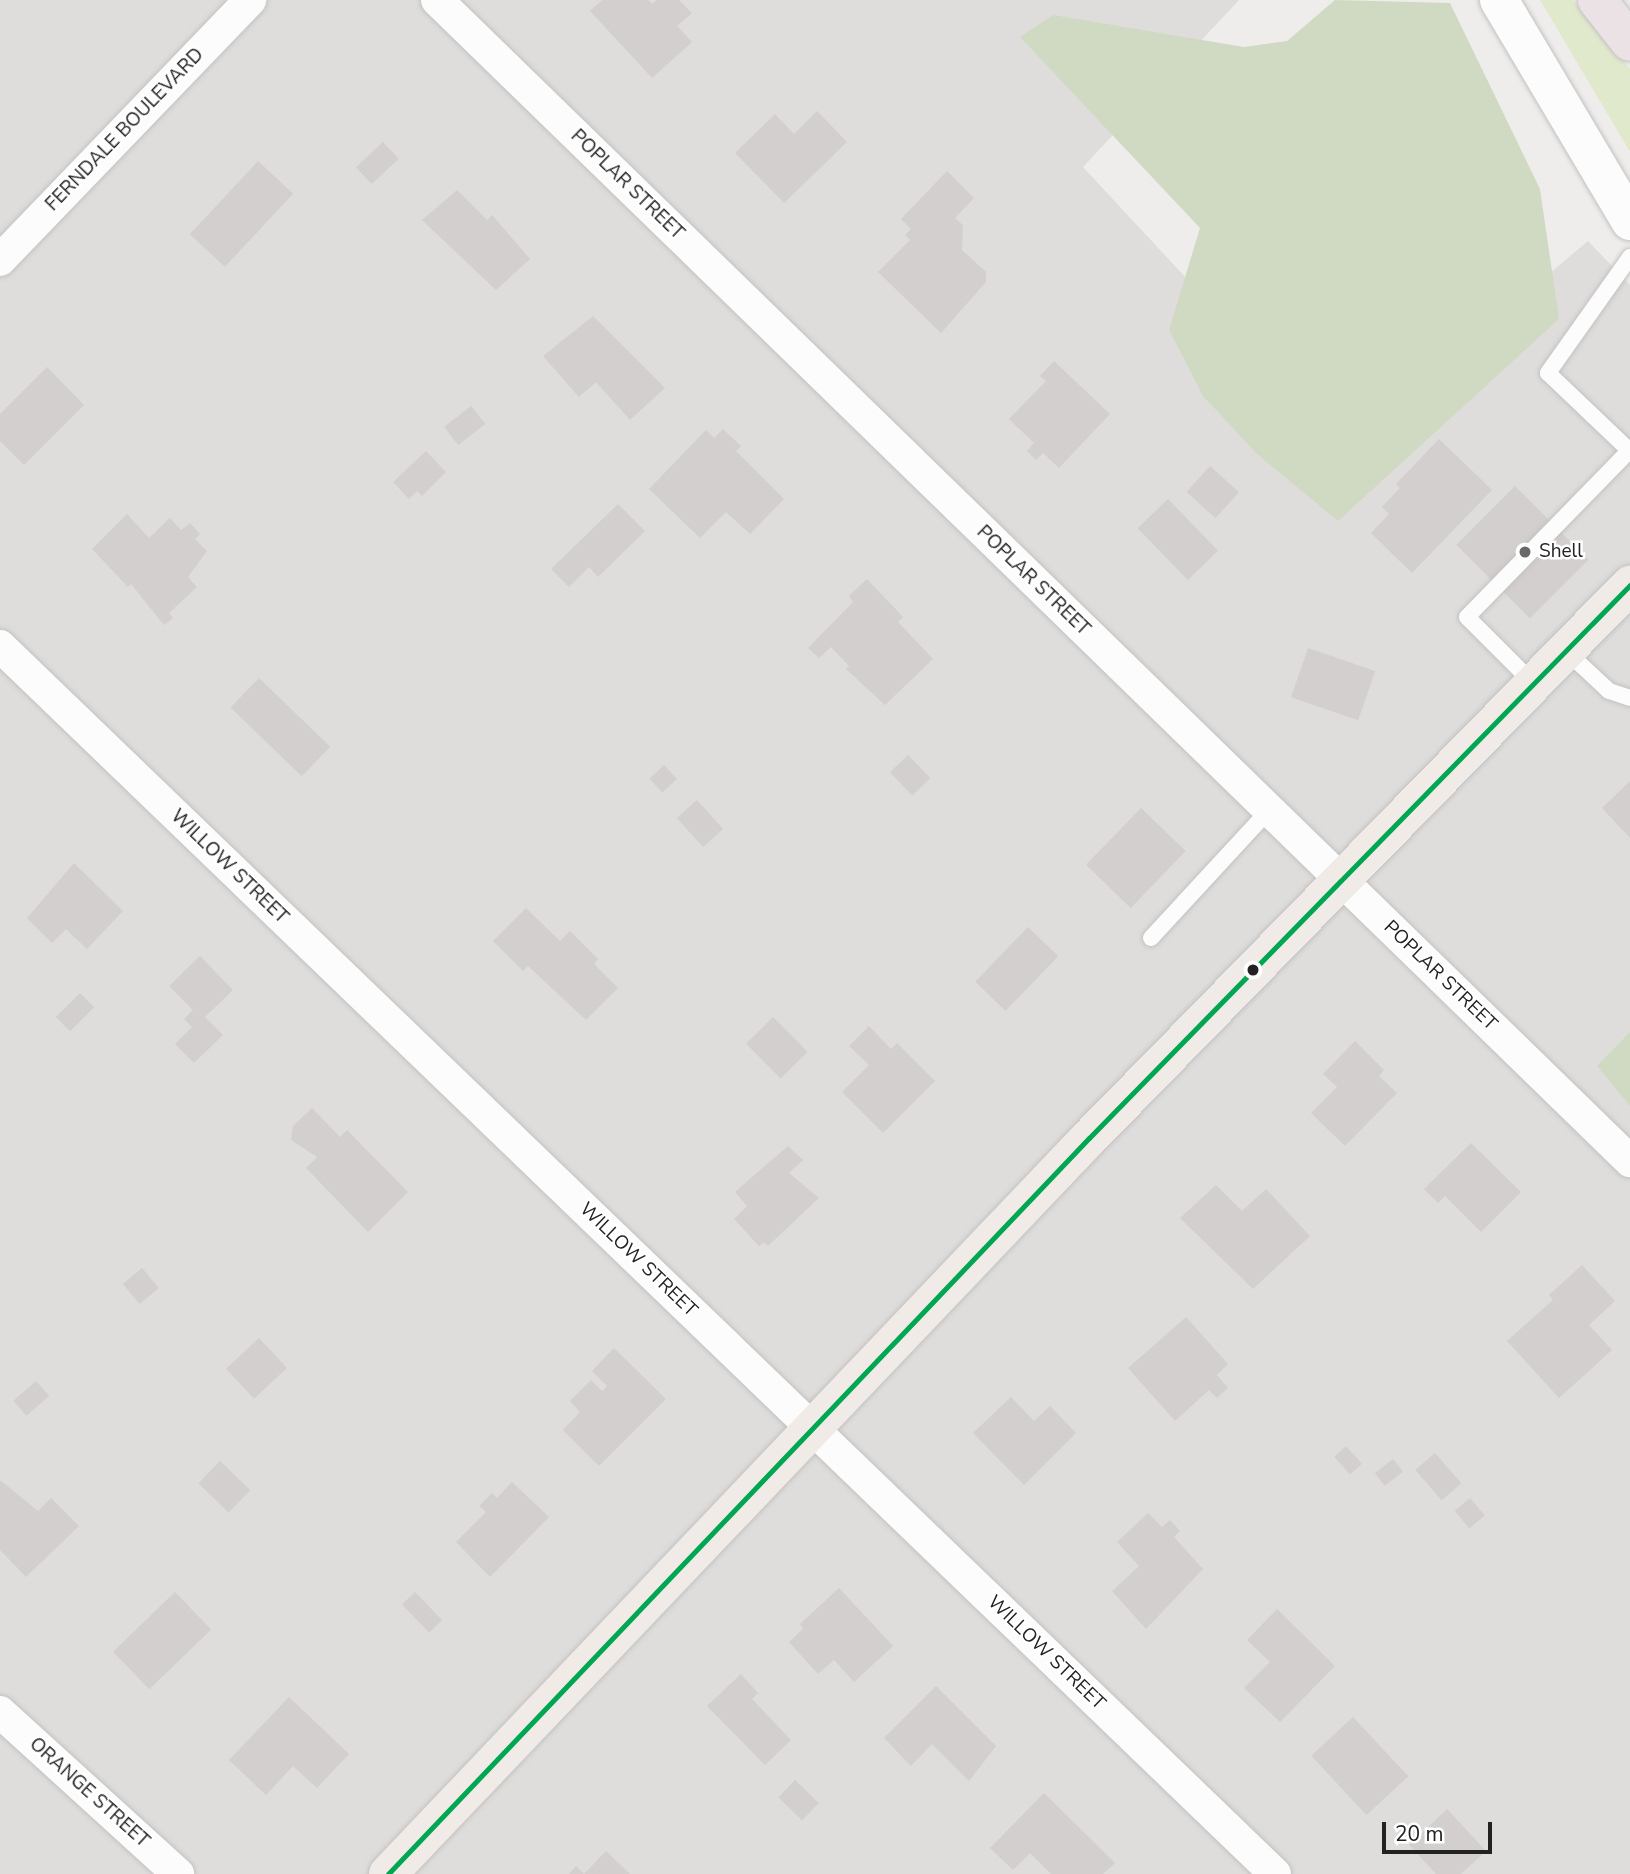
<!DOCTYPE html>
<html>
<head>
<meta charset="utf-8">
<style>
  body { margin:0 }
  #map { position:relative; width:1630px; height:1874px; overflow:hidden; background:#efedeb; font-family:"Nunito Sans",sans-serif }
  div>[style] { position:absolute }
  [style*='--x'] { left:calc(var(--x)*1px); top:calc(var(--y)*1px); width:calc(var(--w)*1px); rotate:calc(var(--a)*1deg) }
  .built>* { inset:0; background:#dedddc }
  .grass>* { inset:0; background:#e1e9cd }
  .forest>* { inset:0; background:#d0dac3 }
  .building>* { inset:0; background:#d2cfce; transform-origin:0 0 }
  .roads { filter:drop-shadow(0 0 2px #c3c2c1) drop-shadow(0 0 2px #c3c2c1) }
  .service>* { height:16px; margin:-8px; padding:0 8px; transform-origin:8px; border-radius:8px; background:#fdfcfc }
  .minor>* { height:32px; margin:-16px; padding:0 16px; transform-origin:16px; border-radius:16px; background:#fdfcfc }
  .tertiary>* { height:38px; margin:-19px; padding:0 19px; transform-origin:19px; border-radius:19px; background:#fdfcfc }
  .primary>* { height:38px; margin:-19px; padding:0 19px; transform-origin:19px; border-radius:19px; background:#f1ebe8 }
  .motorway>* { height:38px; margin:-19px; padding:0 19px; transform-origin:19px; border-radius:19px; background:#eae2e4 }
  .bus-1>* { height:5px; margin:-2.5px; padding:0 2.5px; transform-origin:2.5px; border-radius:2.5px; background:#00a651 }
  .dots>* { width:19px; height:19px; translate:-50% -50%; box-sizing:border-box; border:4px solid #fff; border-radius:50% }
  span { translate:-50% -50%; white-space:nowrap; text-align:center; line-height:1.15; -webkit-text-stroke:5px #fff; paint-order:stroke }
  .street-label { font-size:19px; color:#222 }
  .poi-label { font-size:19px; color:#222 }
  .left { translate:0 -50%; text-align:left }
  .scale { position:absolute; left:1382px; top:1822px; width:110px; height:32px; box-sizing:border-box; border:4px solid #222; border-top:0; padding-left:9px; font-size:21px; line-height:24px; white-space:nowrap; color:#222; -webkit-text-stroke:5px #fff; paint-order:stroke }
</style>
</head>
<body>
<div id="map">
  <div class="built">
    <i style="clip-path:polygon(0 0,1239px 0,1083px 167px,1343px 447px,1588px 241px,1630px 285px,1630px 1874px,0 1874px)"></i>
  </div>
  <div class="grass">
    <i style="clip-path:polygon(1540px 0,1573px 0,1630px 69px,1630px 152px)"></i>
  </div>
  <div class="forest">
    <i style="clip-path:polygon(1335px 0,1450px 3px,1540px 189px,1559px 319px,1338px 521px,1257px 454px,1203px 396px,1169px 330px,1200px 228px,1020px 37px,1053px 15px,1244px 47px,1287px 41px)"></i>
    <i style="clip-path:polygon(1630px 1032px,1630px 1106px,1597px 1066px)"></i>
  </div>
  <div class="building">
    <i style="clip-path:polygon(602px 0,648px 0,652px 4px,657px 0,679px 0,692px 13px,677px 26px,692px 42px,652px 78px,590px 11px)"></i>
    <i style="clip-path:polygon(817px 111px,847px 142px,784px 203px,735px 153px,775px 114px,794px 134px)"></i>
    <i style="left:383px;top:142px;width:23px;height:37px;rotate:47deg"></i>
    <i style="left:258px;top:161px;width:48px;height:100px;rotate:43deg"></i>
    <i style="clip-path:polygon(947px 171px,974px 198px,955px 218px,963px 225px,962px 250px,986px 272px,986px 282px,941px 333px,878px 272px,910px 240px,905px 235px,911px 229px,901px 219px)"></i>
    <i style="clip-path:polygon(457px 190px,487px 220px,492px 215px,530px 259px,496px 290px,422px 220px)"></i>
    <i style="clip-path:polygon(593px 316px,665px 388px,630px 420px,596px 382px,579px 397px,543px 356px)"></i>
    <i style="clip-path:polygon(1054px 361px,1110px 414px,1059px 468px,1043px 453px,1036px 460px,1027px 451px,1034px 443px,1009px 419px,1046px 381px,1040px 376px)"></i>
    <i style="clip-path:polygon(47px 367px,84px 405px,24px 465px,0 441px,0 414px)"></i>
    <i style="left:471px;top:406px;width:23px;height:34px;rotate:52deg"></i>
    <i style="clip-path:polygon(723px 429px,741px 446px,736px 451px,784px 499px,750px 534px,726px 512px,700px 538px,649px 489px,706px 430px,714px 438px)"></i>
    <i style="clip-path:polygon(1439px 439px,1492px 490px,1412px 573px,1371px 533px,1389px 514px,1382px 507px,1400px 488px,1396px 484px)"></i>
    <i style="clip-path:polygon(426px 451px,446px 472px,422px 496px,417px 491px,409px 499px,393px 482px)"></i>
    <i style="left:1210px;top:466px;width:39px;height:35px;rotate:42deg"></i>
    <i style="left:1515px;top:486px;width:104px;height:83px;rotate:45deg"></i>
    <i style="left:1168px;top:499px;width:72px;height:42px;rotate:46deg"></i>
    <i style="clip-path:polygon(618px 504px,645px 531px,598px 577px,589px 567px,569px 587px,551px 569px)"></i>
    <i style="clip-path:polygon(127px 514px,149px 538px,170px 518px,181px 530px,190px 523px,200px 534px,195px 539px,207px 551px,188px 577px,197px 587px,169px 613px,173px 618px,164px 625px,131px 584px,128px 587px,92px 549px)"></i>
    <i style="clip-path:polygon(867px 579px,903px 617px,898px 622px,933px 659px,885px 705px,846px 669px,849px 666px,831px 647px,819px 658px,808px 648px,853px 602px,849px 596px)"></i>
    <i style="left:1308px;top:648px;width:71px;height:52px;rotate:19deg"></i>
    <i style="left:259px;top:678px;width:99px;height:41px;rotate:44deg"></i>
    <i style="left:908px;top:755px;width:32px;height:25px;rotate:46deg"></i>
    <i style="left:664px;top:765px;width:19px;height:20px;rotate:47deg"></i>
    <i style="clip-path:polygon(1630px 781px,1630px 838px,1602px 808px)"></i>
    <i style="left:697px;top:800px;width:39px;height:27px;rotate:48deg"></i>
    <i style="left:1141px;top:808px;width:62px;height:79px;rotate:44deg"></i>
    <i style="clip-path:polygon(74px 863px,123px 911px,87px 949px,66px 929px,52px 943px,27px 918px)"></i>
    <i style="clip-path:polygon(526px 908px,560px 941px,570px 931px,598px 959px,594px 964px,618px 988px,586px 1020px,528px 966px,523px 971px,493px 941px)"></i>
    <i style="left:1028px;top:927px;width:42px;height:76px;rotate:44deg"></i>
    <i style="clip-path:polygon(200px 956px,233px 990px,205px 1017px,223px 1035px,194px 1063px,175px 1044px,192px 1027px,184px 1019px,193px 1010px,169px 986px)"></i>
    <i style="left:80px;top:993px;width:20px;height:34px;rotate:45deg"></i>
    <i style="left:773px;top:1017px;width:49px;height:38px;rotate:45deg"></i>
    <i style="clip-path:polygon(869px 1026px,891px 1049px,897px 1043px,935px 1081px,883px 1133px,842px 1092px,869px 1065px,849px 1046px)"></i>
    <i style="clip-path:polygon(1355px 1041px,1384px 1070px,1379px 1076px,1397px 1093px,1345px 1146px,1311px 1113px,1337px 1087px,1323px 1074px)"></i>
    <i style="clip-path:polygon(312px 1108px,340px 1137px,347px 1130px,408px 1192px,368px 1232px,306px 1168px,317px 1157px,291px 1140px,293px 1126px)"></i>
    <i style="clip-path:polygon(1471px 1143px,1521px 1192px,1481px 1232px,1445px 1196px,1438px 1203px,1424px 1189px)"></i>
    <i style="clip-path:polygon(788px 1146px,803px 1160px,789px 1173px,819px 1198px,768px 1246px,764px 1242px,759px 1246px,734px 1219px,747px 1206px,735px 1192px)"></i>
    <i style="clip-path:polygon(1216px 1185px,1242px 1211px,1266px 1189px,1310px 1236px,1253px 1289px,1180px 1218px)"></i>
    <i style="clip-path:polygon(1582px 1265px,1615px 1301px,1589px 1325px,1612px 1350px,1559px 1398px,1507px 1341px,1553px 1300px,1549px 1295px)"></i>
    <i style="left:142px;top:1268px;width:26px;height:25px;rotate:50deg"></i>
    <i style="clip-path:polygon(1186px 1317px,1228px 1364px,1217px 1375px,1228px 1388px,1217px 1398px,1209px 1390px,1175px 1421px,1128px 1368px)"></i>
    <i style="left:259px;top:1338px;width:41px;height:45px;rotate:47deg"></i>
    <i style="clip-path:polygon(614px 1348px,666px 1399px,599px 1466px,563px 1430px,580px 1412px,570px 1401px,591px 1380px,602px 1391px,607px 1386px,592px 1371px)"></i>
    <i style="left:36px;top:1381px;width:20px;height:30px;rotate:49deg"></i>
    <i style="clip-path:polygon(1011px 1397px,1034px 1421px,1050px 1406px,1076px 1433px,1024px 1485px,973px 1433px)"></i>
    <i style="left:1346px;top:1446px;width:24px;height:16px;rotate:48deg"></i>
    <i style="left:1435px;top:1453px;width:40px;height:26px;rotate:49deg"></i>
    <i style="left:1393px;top:1459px;width:16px;height:23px;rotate:52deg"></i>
    <i style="left:220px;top:1461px;width:42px;height:31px;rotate:44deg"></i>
    <i style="clip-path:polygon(0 1480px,38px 1511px,51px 1498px,79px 1526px,26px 1577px,0 1550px)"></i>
    <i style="clip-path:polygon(512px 1482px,549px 1517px,490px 1577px,456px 1542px,486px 1512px,479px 1506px,492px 1493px,497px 1498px)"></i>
    <i style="left:1470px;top:1498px;width:23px;height:20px;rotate:50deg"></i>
    <i style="clip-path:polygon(1148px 1513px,1162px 1527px,1170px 1520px,1180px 1531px,1174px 1537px,1203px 1569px,1146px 1629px,1112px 1591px,1139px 1566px,1117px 1542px)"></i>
    <i style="clip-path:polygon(839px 1588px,893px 1646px,854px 1682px,834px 1660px,818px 1674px,789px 1642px,803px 1629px,800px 1624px)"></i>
    <i style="left:175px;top:1592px;width:52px;height:86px;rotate:46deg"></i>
    <i style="left:415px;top:1592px;width:39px;height:18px;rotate:46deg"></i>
    <i style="clip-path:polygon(1277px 1609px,1335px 1666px,1280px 1722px,1244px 1688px,1270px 1662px,1247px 1640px)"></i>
    <i style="clip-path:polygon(741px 1674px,758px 1693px,752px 1699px,791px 1740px,765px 1765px,707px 1706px)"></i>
    <i style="clip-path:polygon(936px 1686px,996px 1746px,969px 1781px,932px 1744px,911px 1766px,884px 1738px)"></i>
    <i style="clip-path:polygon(289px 1697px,349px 1754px,317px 1788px,293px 1766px,266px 1795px,229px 1760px)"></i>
    <i style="left:1353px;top:1717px;width:81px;height:57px;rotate:47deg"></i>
    <i style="left:795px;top:1780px;width:33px;height:24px;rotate:44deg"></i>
    <i style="clip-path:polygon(1044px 1793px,1115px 1863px,1103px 1874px,1051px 1874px,1030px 1853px,1013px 1870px,990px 1848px)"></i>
    <i style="clip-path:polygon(1447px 1809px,1486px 1851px,1461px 1874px,1436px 1874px,1409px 1845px)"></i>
    <i style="clip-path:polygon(606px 1851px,630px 1874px,569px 1874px,576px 1866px,584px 1874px)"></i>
  </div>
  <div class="roads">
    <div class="service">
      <i style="--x:1630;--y:257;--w:142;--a:125.3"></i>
      <i style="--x:1548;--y:373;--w:113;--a:43.6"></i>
      <i style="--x:1565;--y:650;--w:60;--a:43"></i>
      <i style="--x:1609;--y:691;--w:22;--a:18"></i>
      <i style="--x:1533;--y:683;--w:93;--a:-135"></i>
      <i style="--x:1467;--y:617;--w:229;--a:-45.7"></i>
      <i style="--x:1151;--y:938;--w:174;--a:-47.3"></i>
    </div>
    <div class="minor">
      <i style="--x:437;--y:0;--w:1665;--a:44.22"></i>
      <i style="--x:0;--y:260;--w:361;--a:-46.1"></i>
      <i style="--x:0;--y:646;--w:1770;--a:43.92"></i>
      <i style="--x:0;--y:1712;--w:241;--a:42.3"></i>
    </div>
    <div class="tertiary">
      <i style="--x:1499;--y:0;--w:257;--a:59.3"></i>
    </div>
    <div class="primary">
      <i style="--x:388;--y:1874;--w:1016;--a:-46.4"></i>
      <i style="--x:1089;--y:1138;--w:774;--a:-45.63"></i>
    </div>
    <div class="motorway">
      <i style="--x:1597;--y:0;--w:53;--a:51.8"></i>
    </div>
  </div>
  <div class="bus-1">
    <i style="--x:388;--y:1874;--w:1016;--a:-46.4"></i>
    <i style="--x:1089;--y:1138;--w:774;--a:-45.63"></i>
  </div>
  <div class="dots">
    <i style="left:1525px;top:552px;background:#6a6968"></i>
    <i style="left:1253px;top:970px;background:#222"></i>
  </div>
  <div class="street-label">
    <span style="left:125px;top:130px;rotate:-46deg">FERNDALE BOULEVARD</span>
    <span style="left:627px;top:185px;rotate:44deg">POPLAR STREET</span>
    <span style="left:1033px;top:581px;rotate:44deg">POPLAR STREET</span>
    <span style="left:229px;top:867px;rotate:44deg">WILLOW STREET</span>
    <span style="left:1440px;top:976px;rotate:44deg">POPLAR STREET</span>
    <span style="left:638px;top:1260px;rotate:44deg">WILLOW STREET</span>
    <span style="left:1046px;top:1653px;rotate:44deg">WILLOW STREET</span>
    <span style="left:89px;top:1793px;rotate:42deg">ORANGE STREET</span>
  </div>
  <div class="poi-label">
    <span class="left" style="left:1539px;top:552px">Shell</span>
  </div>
  <div class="scale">20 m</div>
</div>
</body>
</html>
